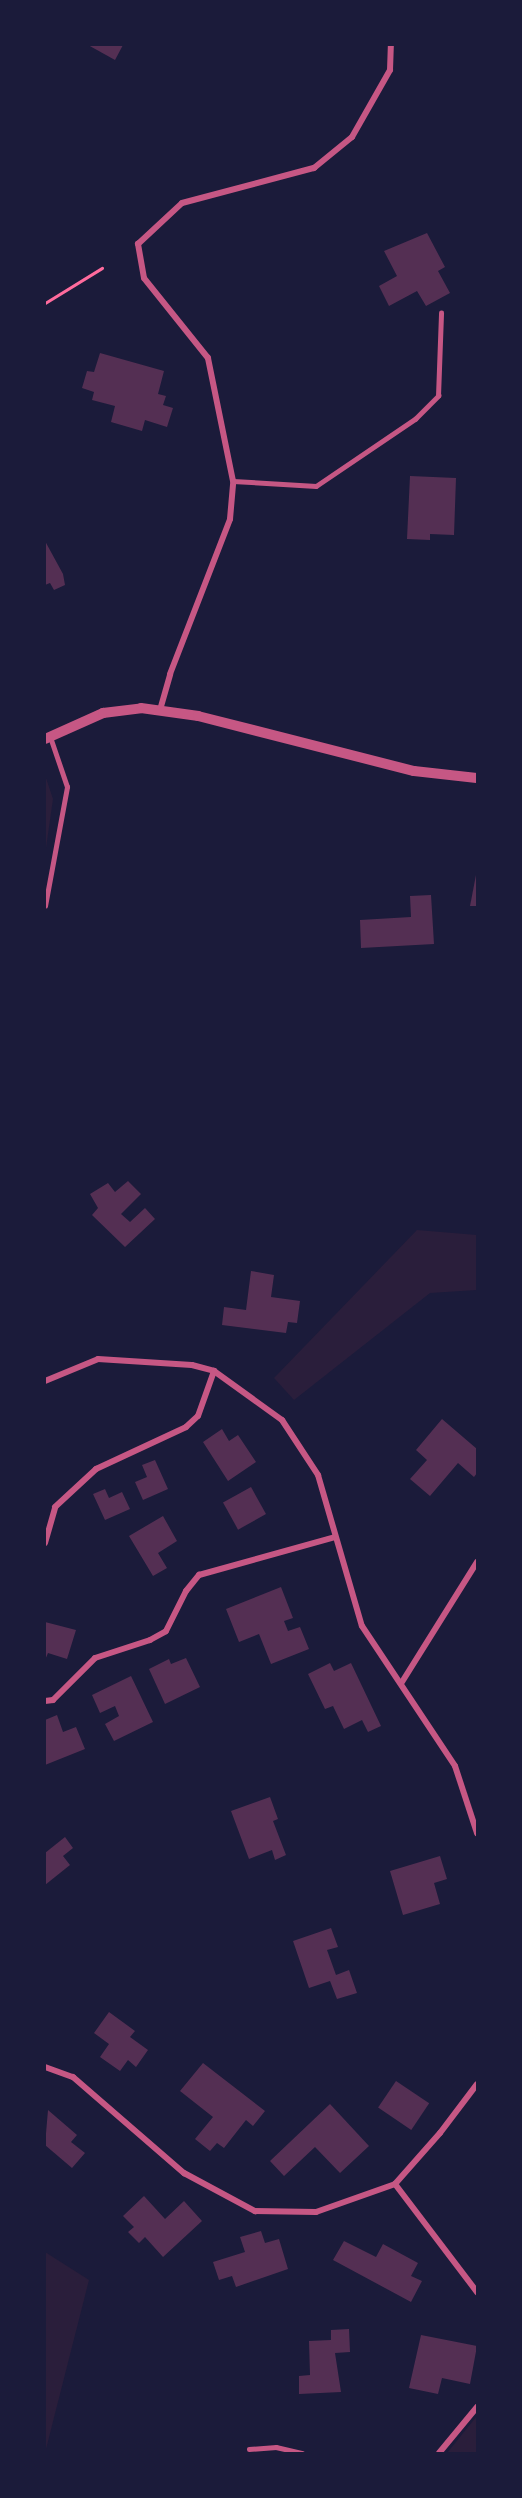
<!DOCTYPE html>
<html>
<head>
<meta charset="utf-8">
<style>
  body { margin:0 }
  #map { position:relative; width:522px; height:2498px; overflow:hidden; background:#1b1b3a; font-family:Ubuntu,sans-serif }
  div>[style] { position:absolute }
  [style*='--x'] { left:calc(var(--x)*1px); top:calc(var(--y)*1px); width:calc(var(--w)*1px); rotate:calc(var(--a)*1deg) }
  .green>* { inset:0; background:#2a1e3b }
  .building>* { inset:0; background:#542f53; transform-origin:0 0 }
  .path>* { height:3px; margin:-1.5px; padding:0 1.5px; transform-origin:1.5px; border-radius:1.5px; background:#ff6b9d }
  .service>* { height:4.5px; margin:-2.25px; padding:0 2.25px; transform-origin:2.25px; border-radius:2.25px; background:#c65784 }
  .minor>* { height:6px; margin:-3px; padding:0 3px; transform-origin:3px; border-radius:3px; background:#c65784 }
  .tertiary>* { height:10px; margin:-5px; padding:0 5px; transform-origin:5px; border-radius:5px; background:#c65784 }
  span { translate:-50% -50%; white-space:nowrap; text-align:center; line-height:1.15; -webkit-text-stroke:5px #1b1b3a; paint-order:stroke }
  .frame { position:absolute; inset:0; border:46px solid #1b1b3a; pointer-events:none }
</style>
</head>
<body>
<div id="map">
  <div class="green">
    <i style="clip-path:polygon(45px 775px,53px 799px,45px 855px)"></i>
    <i style="clip-path:polygon(417px 1230px,477px 1235px,477px 1290px,430px 1293px,294px 1400px,274px 1378px)"></i>
    <i style="clip-path:polygon(45px 2252px,89px 2280px,45px 2453px)"></i>
    <i style="clip-path:polygon(477px 2416px,477px 2453px,447px 2453px)"></i>
  </div>
  <div class="building">
    <i style="clip-path:polygon(88px 45px,123px 45px,115px 60px)"></i>
    <i style="clip-path:polygon(427px 233px,445px 267px,438px 271px,450px 293px,426px 306px,417px 291px,389px 306px,379px 286px,397px 276px,384px 251px)"></i>
    <i style="clip-path:polygon(100px 353px,164px 371px,158px 394px,166px 396px,163px 405px,173px 408px,167px 427px,145px 420px,142px 431px,111px 422px,115px 406px,92px 400px,94px 392px,82px 388px,87px 371px,94px 372px)"></i>
    <i style="clip-path:polygon(410px 476px,456px 478px,454px 535px,430px 534px,430px 540px,407px 539px)"></i>
    <i style="clip-path:polygon(45px 541px,63px 574px,65px 585px,54px 590px,50px 583px,45px 585px)"></i>
    <i style="clip-path:polygon(476px 875px,477px 876px,477px 906px,470px 906px)"></i>
    <i style="clip-path:polygon(431px 895px,434px 944px,361px 948px,360px 920px,411px 917px,410px 896px)"></i>
    <i style="clip-path:polygon(128px 1181px,141px 1194px,121px 1214px,130px 1222px,145px 1208px,155px 1219px,125px 1247px,92px 1215px,98px 1208px,90px 1194px,108px 1183px,115px 1192px)"></i>
    <i style="clip-path:polygon(251px 1271px,274px 1275px,271px 1297px,300px 1301px,297px 1323px,288px 1322px,286px 1333px,222px 1325px,224px 1307px,246px 1310px)"></i>
    <i style="clip-path:polygon(442px 1419px,477px 1449px,477px 1473px,474px 1477px,458px 1463px,430px 1496px,410px 1479px,427px 1460px,416px 1450px)"></i>
    <i style="clip-path:polygon(222px 1429px,229px 1441px,238px 1435px,256px 1462px,228px 1481px,203px 1442px)"></i>
    <i style="clip-path:polygon(155px 1460px,168px 1489px,143px 1500px,135px 1482px,147px 1477px,142px 1465px)"></i>
    <i style="left:251px;top:1487px;width:31px;height:32px;rotate:61deg"></i>
    <i style="clip-path:polygon(105px 1489px,109px 1498px,122px 1492px,130px 1509px,105px 1520px,93px 1494px)"></i>
    <i style="clip-path:polygon(163px 1516px,177px 1541px,158px 1553px,167px 1568px,153px 1576px,129px 1536px)"></i>
    <i style="clip-path:polygon(281px 1587px,293px 1618px,284px 1621px,288px 1631px,300px 1627px,309px 1649px,271px 1664px,259px 1634px,239px 1642px,226px 1609px)"></i>
    <i style="clip-path:polygon(45px 1622px,76px 1630px,67px 1659px,48px 1653px,45px 1660px)"></i>
    <i style="clip-path:polygon(186px 1658px,200px 1687px,165px 1704px,149px 1669px,169px 1659px,171px 1664px)"></i>
    <i style="clip-path:polygon(330px 1663px,334px 1671px,351px 1663px,381px 1726px,368px 1732px,362px 1720px,344px 1729px,333px 1706px,325px 1709px,308px 1674px)"></i>
    <i style="clip-path:polygon(131px 1676px,153px 1722px,114px 1741px,105px 1724px,119px 1716px,115px 1706px,100px 1713px,92px 1695px)"></i>
    <i style="clip-path:polygon(57px 1715px,63px 1732px,76px 1727px,85px 1749px,45px 1765px,45px 1720px)"></i>
    <i style="clip-path:polygon(270px 1797px,278px 1819px,273px 1821px,286px 1855px,275px 1860px,272px 1850px,249px 1859px,231px 1811px)"></i>
    <i style="clip-path:polygon(65px 1837px,73px 1848px,63px 1856px,70px 1865px,45px 1885px,45px 1853px)"></i>
    <i style="clip-path:polygon(440px 1856px,447px 1879px,434px 1883px,440px 1904px,403px 1915px,390px 1871px)"></i>
    <i style="clip-path:polygon(331px 1928px,338px 1947px,327px 1950px,336px 1975px,349px 1970px,357px 1993px,337px 1999px,330px 1981px,309px 1988px,293px 1941px)"></i>
    <i style="clip-path:polygon(109px 2012px,135px 2031px,130px 2037px,148px 2050px,136px 2067px,128px 2060px,120px 2071px,100px 2057px,109px 2044px,94px 2033px)"></i>
    <i style="clip-path:polygon(203px 2063px,265px 2111px,253px 2126px,246px 2120px,224px 2148px,217px 2143px,210px 2151px,195px 2139px,213px 2117px,180px 2091px)"></i>
    <i style="left:396px;top:2081px;width:40px;height:32px;rotate:34deg"></i>
    <i style="clip-path:polygon(330px 2104px,369px 2146px,340px 2173px,315px 2147px,284px 2176px,270px 2161px)"></i>
    <i style="clip-path:polygon(48px 2110px,77px 2135px,71px 2142px,85px 2153px,72px 2168px,45px 2145px)"></i>
    <i style="clip-path:polygon(144px 2196px,165px 2219px,184px 2201px,202px 2221px,163px 2257px,145px 2237px,139px 2243px,128px 2232px,134px 2227px,123px 2216px)"></i>
    <i style="clip-path:polygon(261px 2231px,265px 2243px,279px 2239px,288px 2269px,236px 2287px,232px 2276px,219px 2280px,213px 2262px,245px 2252px,240px 2237px)"></i>
    <i style="clip-path:polygon(344px 2241px,376px 2257px,383px 2244px,418px 2263px,411px 2276px,422px 2281px,411px 2302px,333px 2260px)"></i>
    <i style="clip-path:polygon(349px 2329px,350px 2352px,335px 2353px,341px 2392px,299px 2394px,299px 2376px,310px 2375px,309px 2341px,331px 2340px,331px 2330px)"></i>
    <i style="clip-path:polygon(421px 2335px,477px 2346px,470px 2384px,442px 2378px,438px 2394px,409px 2388px)"></i>
  </div>
  <div class="path">
    <i style="--x:45;--y:303;--w:67;--a:-31.6"></i>
  </div>
  <div class="service">
    <i style="--x:233;--y:481;--w:83;--a:3.4"></i>
    <i style="--x:316;--y:486;--w:120;--a:-34.1"></i>
    <i style="--x:415;--y:419;--w:33;--a:-45"></i>
    <i style="--x:438;--y:396;--w:83;--a:-87.9"></i>
    <i style="--x:45;--y:906;--w:121;--a:-79.5"></i>
    <i style="--x:67;--y:787;--w:53;--a:-108.8"></i>
    <i style="--x:249;--y:2449;--w:27;--a:-4"></i>
    <i style="--x:276;--y:2447;--w:27;--a:13"></i>
  </div>
  <div class="minor">
    <i style="--x:160;--y:710;--w:37;--a:-74"></i>
    <i style="--x:170;--y:674;--w:166;--a:-68.8"></i>
    <i style="--x:230;--y:519;--w:38;--a:-85"></i>
    <i style="--x:233;--y:481;--w:126;--a:-101.5"></i>
    <i style="--x:208;--y:358;--w:102;--a:-128.7"></i>
    <i style="--x:144;--y:278;--w:35;--a:-100"></i>
    <i style="--x:138;--y:244;--w:60;--a:-43"></i>
    <i style="--x:182;--y:203;--w:137;--a:-14.9"></i>
    <i style="--x:314;--y:168;--w:49;--a:-39.2"></i>
    <i style="--x:352;--y:137;--w:77;--a:-60.4"></i>
    <i style="--x:390;--y:70;--w:25;--a:-88"></i>
    <i style="--x:45;--y:1381;--w:57;--a:-22.5"></i>
    <i style="--x:98;--y:1359;--w:94;--a:3.7"></i>
    <i style="--x:192;--y:1365;--w:23;--a:15"></i>
    <i style="--x:214;--y:1371;--w:84;--a:35.8"></i>
    <i style="--x:282;--y:1420;--w:66;--a:56.8"></i>
    <i style="--x:318;--y:1475;--w:157;--a:73.8"></i>
    <i style="--x:362;--y:1626;--w:168;--a:56.4"></i>
    <i style="--x:455;--y:1766;--w:71;--a:71.8"></i>
    <i style="--x:45;--y:1543;--w:37;--a:-74"></i>
    <i style="--x:55;--y:1507;--w:56;--a:-42.8"></i>
    <i style="--x:96;--y:1469;--w:99;--a:-25"></i>
    <i style="--x:186;--y:1427;--w:16;--a:-43"></i>
    <i style="--x:198;--y:1416;--w:48;--a:-70.4"></i>
    <i style="--x:402;--y:1682;--w:142;--a:-58"></i>
    <i style="--x:45;--y:1701;--w:8;--a:-7"></i>
    <i style="--x:53;--y:1700;--w:59;--a:-45"></i>
    <i style="--x:95;--y:1658;--w:58;--a:-18.1"></i>
    <i style="--x:150;--y:1640;--w:18;--a:-29"></i>
    <i style="--x:166;--y:1631;--w:45;--a:-63.4"></i>
    <i style="--x:186;--y:1591;--w:21;--a:-51"></i>
    <i style="--x:199;--y:1575;--w:141;--a:-15.6"></i>
    <i style="--x:45;--y:2067;--w:30;--a:20"></i>
    <i style="--x:73;--y:2077;--w:147;--a:40.9"></i>
    <i style="--x:184;--y:2173;--w:81;--a:28.2"></i>
    <i style="--x:255;--y:2211;--w:61;--a:0.9"></i>
    <i style="--x:316;--y:2212;--w:84;--a:-19.5"></i>
    <i style="--x:395;--y:2184;--w:68;--a:-48.6"></i>
    <i style="--x:440;--y:2133;--w:61;--a:-52.9"></i>
    <i style="--x:395;--y:2184;--w:136;--a:52.8"></i>
    <i style="--x:439;--y:2453;--w:60;--a:-50.4"></i>
  </div>
  <div class="tertiary">
    <i style="--x:45;--y:739;--w:64;--a:-24.1"></i>
    <i style="--x:103;--y:713;--w:38;--a:-7"></i>
    <i style="--x:141;--y:708;--w:58;--a:8"></i>
    <i style="--x:198;--y:716;--w:223;--a:14.3"></i>
    <i style="--x:414;--y:771;--w:63;--a:6.3"></i>
  </div>
  <div class="frame"></div>
</div>
</body>
</html>
